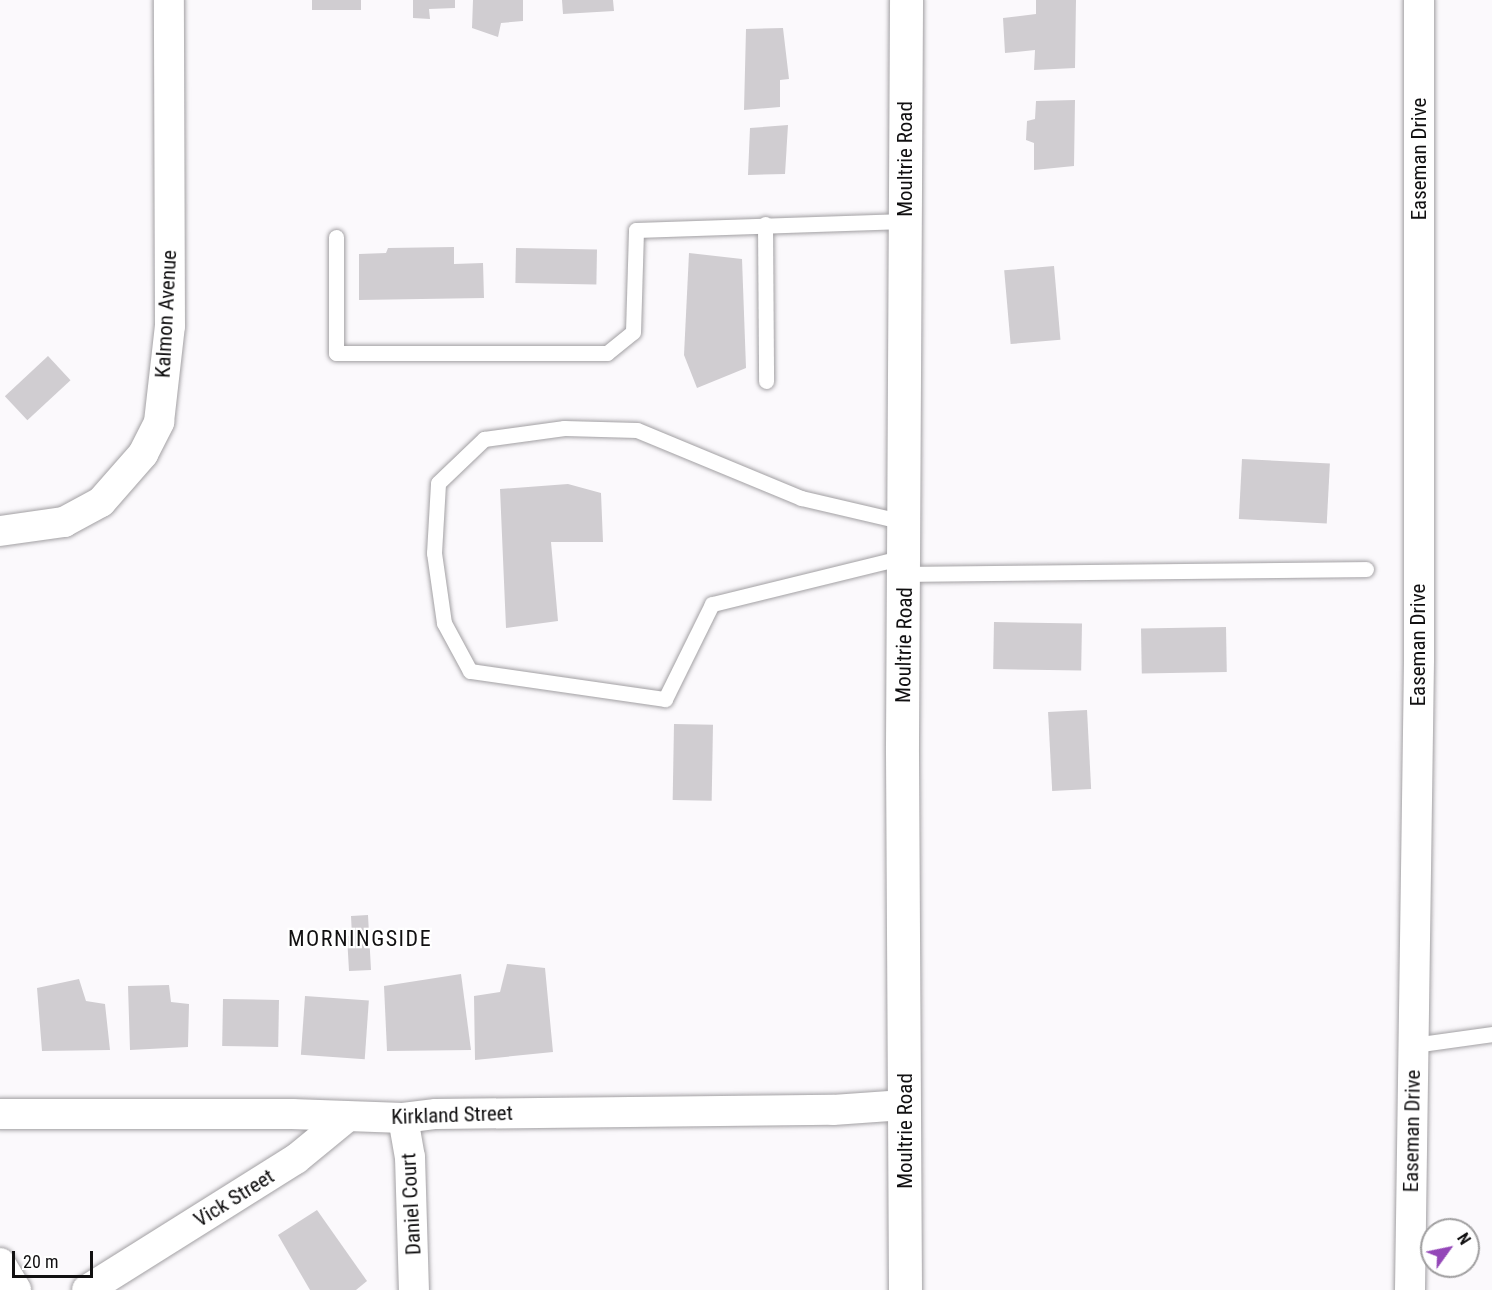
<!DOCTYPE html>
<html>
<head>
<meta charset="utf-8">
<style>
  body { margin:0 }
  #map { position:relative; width:1492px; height:1290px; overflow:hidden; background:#fbf9fc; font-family:"Roboto Condensed",sans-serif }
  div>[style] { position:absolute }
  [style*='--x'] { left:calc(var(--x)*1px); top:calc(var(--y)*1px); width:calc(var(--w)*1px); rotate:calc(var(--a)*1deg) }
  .building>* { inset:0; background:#d0cdd1; transform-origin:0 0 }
  .roads { filter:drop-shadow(0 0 2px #a2a0a3) drop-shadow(0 0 2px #a2a0a3) }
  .service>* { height:15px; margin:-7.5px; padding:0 7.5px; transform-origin:7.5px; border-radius:7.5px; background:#fff }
  .minor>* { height:30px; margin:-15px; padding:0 15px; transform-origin:15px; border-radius:15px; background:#fff }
  .tertiary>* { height:33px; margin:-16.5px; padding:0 16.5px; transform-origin:16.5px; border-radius:16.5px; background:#fff }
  span { translate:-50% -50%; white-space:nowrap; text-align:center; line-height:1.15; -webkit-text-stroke:4.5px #fff; paint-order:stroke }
  .street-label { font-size:21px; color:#111011 }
  .neighbourhood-label { font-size:22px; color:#111011; letter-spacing:1.5px }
  .north { position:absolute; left:1420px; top:1218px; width:60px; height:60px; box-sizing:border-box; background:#fff; border:2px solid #a09fa0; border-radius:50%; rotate:57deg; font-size:16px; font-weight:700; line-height:24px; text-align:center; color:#111011 }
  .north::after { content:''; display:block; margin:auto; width:21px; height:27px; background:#9447b8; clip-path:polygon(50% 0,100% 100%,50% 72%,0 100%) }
  .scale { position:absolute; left:12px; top:1251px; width:81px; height:27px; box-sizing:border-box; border:3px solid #111011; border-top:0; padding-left:8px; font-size:18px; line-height:21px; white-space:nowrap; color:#111011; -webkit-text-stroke:4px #fff; paint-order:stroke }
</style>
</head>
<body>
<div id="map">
  <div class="building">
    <i style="left:312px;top:0;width:49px;height:10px"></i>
    <i style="clip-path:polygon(413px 0,455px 0,455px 8px,429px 9px,430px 19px,413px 18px)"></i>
    <i style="clip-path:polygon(473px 0,523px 0,523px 21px,501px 23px,498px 37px,472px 28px)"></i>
    <i style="clip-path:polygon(562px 0,613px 0,614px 11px,563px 14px)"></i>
    <i style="clip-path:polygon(1036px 0,1076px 0,1075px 68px,1034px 70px,1035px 50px,1005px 53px,1003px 18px,1036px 14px)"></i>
    <i style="clip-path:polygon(783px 28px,789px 79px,780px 80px,780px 107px,744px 110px,746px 29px)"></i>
    <i style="clip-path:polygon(1075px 100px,1074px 166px,1034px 170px,1034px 143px,1026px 140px,1027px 121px,1035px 119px,1036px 101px)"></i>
    <i style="clip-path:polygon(788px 125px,785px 174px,748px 175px,750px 128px)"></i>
    <i style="clip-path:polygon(454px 247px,454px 264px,483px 263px,484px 298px,359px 300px,359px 254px,386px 253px,388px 248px)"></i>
    <i style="left:516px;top:248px;width:81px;height:35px;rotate:1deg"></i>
    <i style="clip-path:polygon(689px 253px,742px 259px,746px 368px,697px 388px,684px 355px)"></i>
    <i style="left:1054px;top:266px;width:74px;height:50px;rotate:85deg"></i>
    <i style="left:48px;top:356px;width:33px;height:59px;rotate:47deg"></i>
    <i style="left:1242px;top:459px;width:88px;height:60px;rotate:3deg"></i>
    <i style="clip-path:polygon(568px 484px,601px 493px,603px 542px,551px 542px,558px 621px,506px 628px,500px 489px)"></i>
    <i style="left:994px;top:622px;width:88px;height:47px;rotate:1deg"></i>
    <i style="left:1226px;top:627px;width:45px;height:85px;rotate:89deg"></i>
    <i style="left:1087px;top:710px;width:79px;height:39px;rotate:87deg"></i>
    <i style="left:674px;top:724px;width:39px;height:76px;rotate:1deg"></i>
    <i style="clip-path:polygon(368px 915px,371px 970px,349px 971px,347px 936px,352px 936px,351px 916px)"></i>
    <i style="clip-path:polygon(507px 964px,545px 968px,553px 1052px,475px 1060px,474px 996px,500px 992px)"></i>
    <i style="clip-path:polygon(461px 974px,471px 1050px,387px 1051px,384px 986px)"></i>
    <i style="clip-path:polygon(79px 979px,86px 1001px,105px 1004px,110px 1050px,42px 1051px,37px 988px)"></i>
    <i style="clip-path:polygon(169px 985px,171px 1002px,189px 1004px,188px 1047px,130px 1050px,128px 986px)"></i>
    <i style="left:305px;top:996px;width:64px;height:59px;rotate:4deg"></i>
    <i style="left:223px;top:999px;width:56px;height:47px;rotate:1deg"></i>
    <i style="clip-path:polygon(317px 1210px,367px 1281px,356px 1290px,310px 1290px,278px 1235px)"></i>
  </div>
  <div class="roads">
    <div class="service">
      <i style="--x:765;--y:224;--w:157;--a:89.6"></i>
      <i style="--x:336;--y:237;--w:116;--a:90"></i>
      <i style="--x:336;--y:353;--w:271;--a:0"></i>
      <i style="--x:607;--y:353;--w:33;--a:-39"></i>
      <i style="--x:633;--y:332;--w:102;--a:-88.3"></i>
      <i style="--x:636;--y:230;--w:269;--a:-1.9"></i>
      <i style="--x:904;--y:557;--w:198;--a:166.2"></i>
      <i style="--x:712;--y:604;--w:106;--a:116.3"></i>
      <i style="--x:665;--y:699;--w:197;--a:-171.8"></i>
      <i style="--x:470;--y:671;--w:55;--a:-118.4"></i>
      <i style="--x:444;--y:623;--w:71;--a:-98.1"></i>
      <i style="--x:434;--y:553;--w:70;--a:-86.7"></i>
      <i style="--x:438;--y:483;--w:64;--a:-43.7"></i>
      <i style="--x:484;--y:439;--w:81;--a:-7.8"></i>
      <i style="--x:564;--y:428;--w:73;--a:1.6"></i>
      <i style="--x:637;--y:430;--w:178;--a:22.5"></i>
      <i style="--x:801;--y:498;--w:106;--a:13.1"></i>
      <i style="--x:906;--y:574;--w:460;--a:-0.6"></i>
      <i style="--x:1414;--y:1045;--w:79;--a:-8"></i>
    </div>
    <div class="minor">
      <i style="--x:0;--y:531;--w:65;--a:-8"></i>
      <i style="--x:64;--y:522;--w:42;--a:-28.4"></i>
      <i style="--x:101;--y:502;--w:64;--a:-48.8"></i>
      <i style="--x:143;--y:454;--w:36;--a:-63"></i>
      <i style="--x:159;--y:422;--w:97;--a:-83.5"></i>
      <i style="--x:170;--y:326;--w:326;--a:-90.2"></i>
      <i style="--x:0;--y:1114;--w:292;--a:0"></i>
      <i style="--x:292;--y:1114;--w:111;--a:2.1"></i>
      <i style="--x:403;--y:1118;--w:33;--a:-7"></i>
      <i style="--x:436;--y:1114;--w:397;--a:-0.6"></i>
      <i style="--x:833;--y:1110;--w:71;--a:-4"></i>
      <i style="--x:403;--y:1118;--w:40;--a:80"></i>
      <i style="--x:410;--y:1157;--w:133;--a:88.3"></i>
      <i style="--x:0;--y:1263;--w:31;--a:59"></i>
      <i style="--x:87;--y:1290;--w:247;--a:-32.1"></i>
      <i style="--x:296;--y:1159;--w:65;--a:-39.4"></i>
      <i style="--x:1410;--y:1290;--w:631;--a:-89.18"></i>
      <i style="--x:1419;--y:659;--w:659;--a:-90"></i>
    </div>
    <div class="tertiary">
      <i style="--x:905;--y:1290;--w:545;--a:-90.32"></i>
      <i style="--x:902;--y:745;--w:745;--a:-89.69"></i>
    </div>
  </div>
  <div class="street-label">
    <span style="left:905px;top:159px;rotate:-90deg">Moultrie Road</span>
    <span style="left:1419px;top:159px;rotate:-90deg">Easeman Drive</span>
    <span style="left:166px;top:314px;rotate:-87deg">Kalmon Avenue</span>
    <span style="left:904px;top:645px;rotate:-89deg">Moultrie Road</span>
    <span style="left:1418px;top:645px;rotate:-90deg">Easeman Drive</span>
    <span style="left:452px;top:1115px;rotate:-2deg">Kirkland Street</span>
    <span style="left:905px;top:1131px;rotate:-90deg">Moultrie Road</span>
    <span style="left:1412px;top:1131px;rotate:-89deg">Easeman Drive</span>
    <span style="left:234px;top:1198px;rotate:-32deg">Vick Street</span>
    <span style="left:411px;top:1204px;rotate:-93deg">Daniel Court</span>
  </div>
  <div class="neighbourhood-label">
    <span style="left:360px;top:939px">MORNINGSIDE</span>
  </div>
  <div class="north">N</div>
  <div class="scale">20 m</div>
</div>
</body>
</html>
